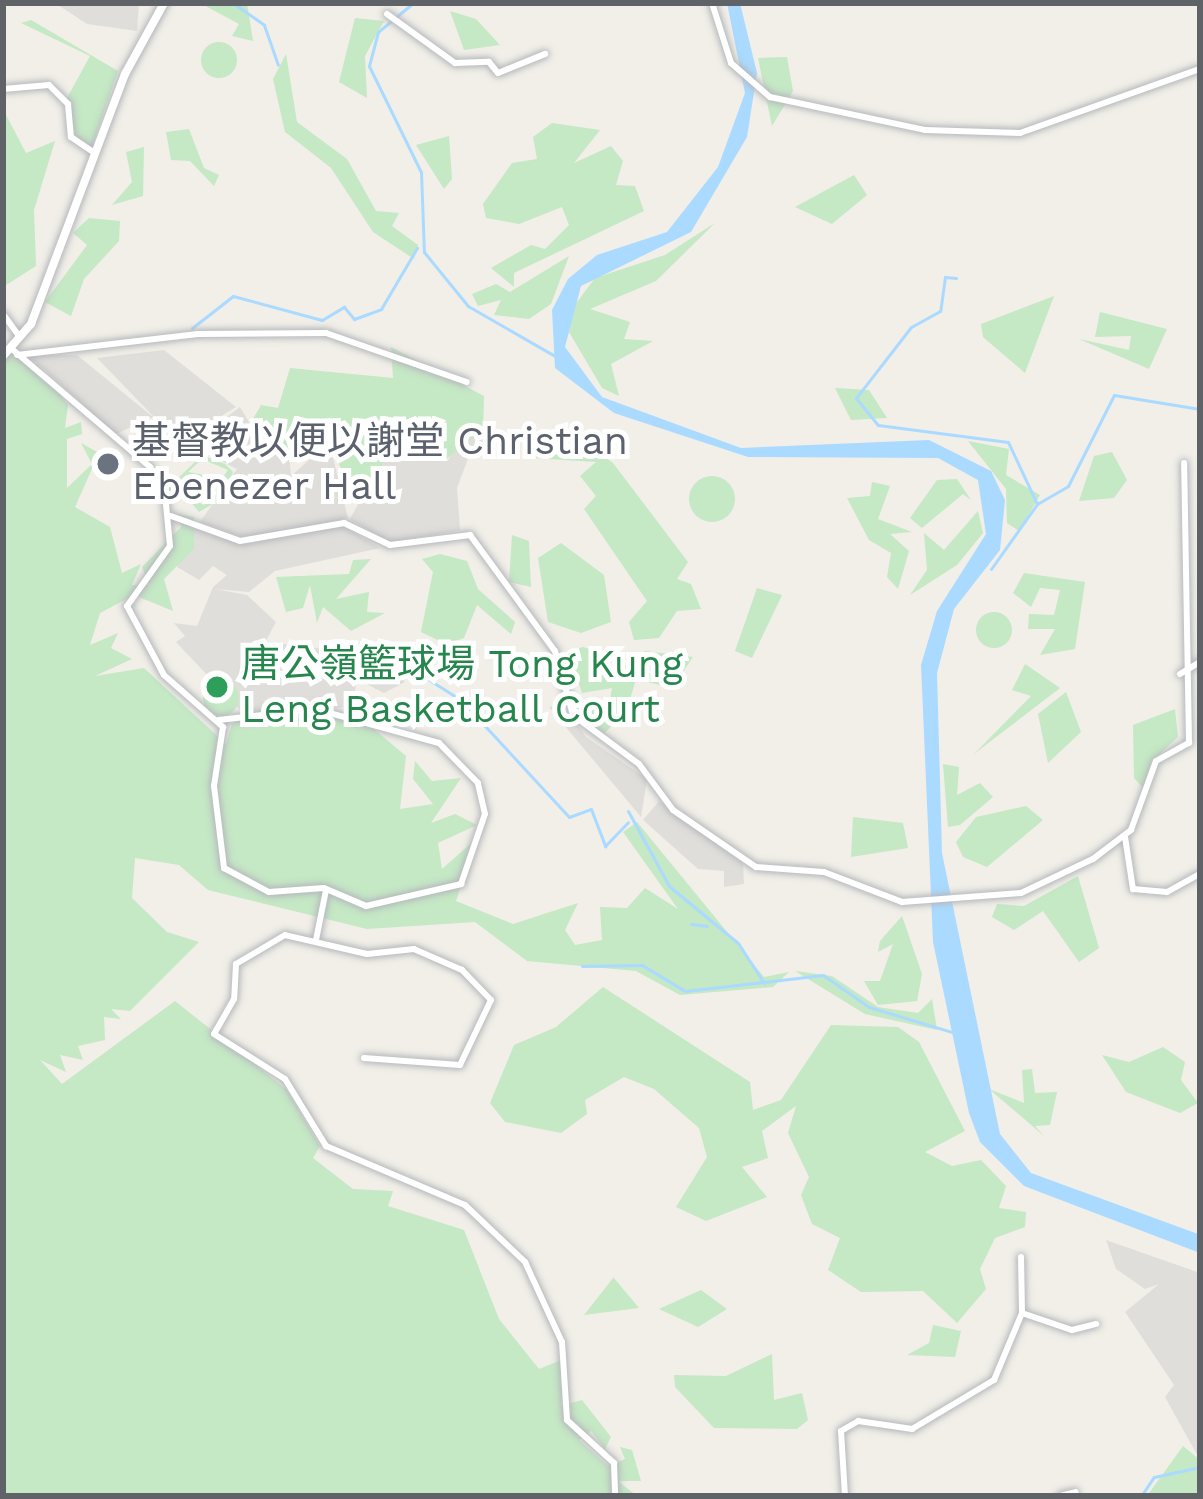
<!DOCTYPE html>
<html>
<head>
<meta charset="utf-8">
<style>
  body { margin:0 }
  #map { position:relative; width:1203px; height:1499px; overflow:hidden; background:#f1efe8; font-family:"Work Sans","Noto Sans TC",sans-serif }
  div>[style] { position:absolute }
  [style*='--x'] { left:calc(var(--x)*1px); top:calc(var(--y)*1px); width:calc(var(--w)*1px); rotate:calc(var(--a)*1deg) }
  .industrial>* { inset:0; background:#e0deda }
  .green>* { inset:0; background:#c5e8c5 }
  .round { border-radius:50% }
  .water>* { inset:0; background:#aadaff }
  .stream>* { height:3px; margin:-1.5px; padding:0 1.5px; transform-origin:1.5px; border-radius:1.5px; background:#aadaff }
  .roads { filter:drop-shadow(0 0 3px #b5b8bc) drop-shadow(0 0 3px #b5b8bc) }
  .minor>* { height:6px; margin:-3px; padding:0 3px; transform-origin:3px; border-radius:3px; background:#fff }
  .secondary>* { height:8px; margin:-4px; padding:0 4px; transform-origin:4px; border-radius:4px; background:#fff }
  .dots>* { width:33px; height:33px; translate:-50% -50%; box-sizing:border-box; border:6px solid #fff; border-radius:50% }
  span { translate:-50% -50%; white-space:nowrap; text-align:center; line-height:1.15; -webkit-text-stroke:10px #fff; paint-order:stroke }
  .worship-label { font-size:39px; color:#5b616d }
  .left { translate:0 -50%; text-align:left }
  .leisure-label { font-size:39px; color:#27864d }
  .frame { position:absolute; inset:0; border:6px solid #5f6368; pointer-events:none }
</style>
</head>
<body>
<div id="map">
  <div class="industrial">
    <i style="clip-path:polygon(55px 3px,139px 3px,137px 31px,87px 24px)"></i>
    <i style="clip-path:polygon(164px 350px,236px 407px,210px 423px,200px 450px,183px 447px,97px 358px)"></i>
    <i style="clip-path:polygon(28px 355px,77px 355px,153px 417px,116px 434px)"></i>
    <i style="clip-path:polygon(240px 407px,260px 440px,289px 454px,291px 476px,329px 442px,348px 518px,247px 539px,200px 522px,237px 469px,205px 453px,216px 425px)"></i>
    <i style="clip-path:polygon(485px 427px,493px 446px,469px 456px,457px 488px,460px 530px,390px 543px,350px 519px,400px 429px,424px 457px,448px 461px,456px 441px)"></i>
    <i style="clip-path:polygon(343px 526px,380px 548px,275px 571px,249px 592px,215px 589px,247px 595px,276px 622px,263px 646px,279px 670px,283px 644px,325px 649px,313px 671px,357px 683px,350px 707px,242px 712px,176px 642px,185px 636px,174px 623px,197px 626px,213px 587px,227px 575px,213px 566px,199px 580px,177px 567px,194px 528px,250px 543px)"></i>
    <i style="clip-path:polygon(331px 648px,385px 662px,405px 682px,384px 693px,323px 662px)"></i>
    <i style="clip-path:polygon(564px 705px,586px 737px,647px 779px,641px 817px,549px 707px)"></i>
    <i style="clip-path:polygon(659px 801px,743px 863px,744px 884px,724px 887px,724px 871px,698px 869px,643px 820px)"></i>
    <i style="clip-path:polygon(1106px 1240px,1200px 1273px,1200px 1460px,1165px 1397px,1174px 1385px,1125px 1312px,1159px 1284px,1145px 1289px,1116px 1269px)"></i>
  </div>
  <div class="green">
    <i style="clip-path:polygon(200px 3px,247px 3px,253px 41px,232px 36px,239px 24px)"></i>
    <i style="clip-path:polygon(450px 11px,476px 19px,500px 45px,464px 50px)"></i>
    <i style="clip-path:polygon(355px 18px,384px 21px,365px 56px,367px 98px,339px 82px)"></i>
    <i style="clip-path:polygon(31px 20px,118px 71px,91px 149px,76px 138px,67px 98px,90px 56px,21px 23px)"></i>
    <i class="round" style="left:201px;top:42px;width:36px;height:36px"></i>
    <i style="clip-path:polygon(286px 54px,297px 122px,347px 159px,376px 211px,399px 213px,392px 226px,418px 245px,414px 259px,373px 232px,331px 168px,285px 132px,273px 79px)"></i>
    <i style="clip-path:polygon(787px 57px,793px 91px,772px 126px,758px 58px)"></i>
    <i style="clip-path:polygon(3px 109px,26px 153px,55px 141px,34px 210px,36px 266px,3px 287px)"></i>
    <i style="clip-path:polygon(552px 123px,600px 130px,574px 163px,611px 146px,623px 161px,616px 185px,635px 186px,644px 211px,514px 273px,514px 287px,491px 268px,531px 245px,545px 249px,569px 225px,562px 207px,519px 224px,486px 218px,483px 204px,512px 163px,537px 159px,533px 137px)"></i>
    <i style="clip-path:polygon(189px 129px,204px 168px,219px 175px,214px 186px,190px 161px,171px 160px,166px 132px)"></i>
    <i style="clip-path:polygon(449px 136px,452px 179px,444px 189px,416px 145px)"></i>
    <i style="clip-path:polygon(144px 147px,143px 196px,112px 205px,132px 182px,126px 152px)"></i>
    <i style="clip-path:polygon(854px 175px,867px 195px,832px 224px,795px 207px)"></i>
    <i style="clip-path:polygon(89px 218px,120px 221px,119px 241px,84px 279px,71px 316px,45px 302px,87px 245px,73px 233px)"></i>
    <i style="clip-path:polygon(715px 223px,656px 281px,590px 309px,630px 322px,624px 339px,653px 341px,611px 364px,619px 396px,602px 388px,569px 332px,574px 306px,595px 278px,665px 255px)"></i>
    <i style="clip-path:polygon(569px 256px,551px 304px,529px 319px,494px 315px,501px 300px,478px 306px,472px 294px,496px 284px,510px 292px)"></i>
    <i style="clip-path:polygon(1054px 296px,1025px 373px,983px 337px,981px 324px)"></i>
    <i style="clip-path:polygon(1100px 312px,1167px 329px,1149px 369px,1079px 339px,1129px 350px,1131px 336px,1095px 337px)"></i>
    <i style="clip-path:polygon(391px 347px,484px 396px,483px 430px,445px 460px,419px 453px,409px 428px,395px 427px,370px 501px,358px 503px,334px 454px,309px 441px,287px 452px,249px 426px,261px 405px,278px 408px,290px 368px,393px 378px)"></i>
    <i style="clip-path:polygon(3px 353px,38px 365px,68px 405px,65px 428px,81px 422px,82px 434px,67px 439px,67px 488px,92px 464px,81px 443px,99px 453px,75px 507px,110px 527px,122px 573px,141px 564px,132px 585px,149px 585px,142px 567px,182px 526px,172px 513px,194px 517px,194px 549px,164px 579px,173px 611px,134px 595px,100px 613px,90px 645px,118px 633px,111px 648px,132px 659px,95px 676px,144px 668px,226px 744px,232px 724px,257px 711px,356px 714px,406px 756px,400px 809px,433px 804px,413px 779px,415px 761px,432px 781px,461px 778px,431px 823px,455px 814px,477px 825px,438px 843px,442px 869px,477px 838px,456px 901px,513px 924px,578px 903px,565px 930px,575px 945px,602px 940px,600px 907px,627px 908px,645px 888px,678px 909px,623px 832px,637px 822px,764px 977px,789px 972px,773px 987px,680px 995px,636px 971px,527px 961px,475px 922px,367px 929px,208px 890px,179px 865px,135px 858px,132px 898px,167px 932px,199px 942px,130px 1011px,111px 1009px,121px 1019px,104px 1017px,105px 1040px,78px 1046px,83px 1060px,60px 1055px,66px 1072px,40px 1060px,62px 1084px,175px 1001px,287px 1090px,320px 1146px,313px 1158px,353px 1189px,393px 1191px,388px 1206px,464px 1230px,499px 1319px,539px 1369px,564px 1359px,561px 1406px,582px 1400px,611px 1437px,605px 1449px,591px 1431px,579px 1440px,608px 1466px,625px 1459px,620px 1447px,632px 1450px,641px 1481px,618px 1481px,637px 1496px,3px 1496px)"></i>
    <i style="clip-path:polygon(835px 388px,869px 390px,887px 418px,851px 420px)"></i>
    <i style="clip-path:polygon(570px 432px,613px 463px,688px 562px,677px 579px,691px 584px,701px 609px,677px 611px,659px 638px,634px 640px,629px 622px,647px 601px,584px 509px,596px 496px,580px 476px,596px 462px,532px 458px,524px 446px,574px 447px)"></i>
    <i style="clip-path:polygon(968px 441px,1009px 449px,1006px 475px,1040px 495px,1019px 531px,1007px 523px,1006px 489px)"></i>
    <i style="clip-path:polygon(1112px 452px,1127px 480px,1114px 498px,1079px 501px,1094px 456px)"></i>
    <i style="clip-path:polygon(202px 455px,225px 464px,233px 472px,221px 499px,199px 512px,185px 495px,204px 505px,228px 470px,202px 459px,188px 472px,210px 476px,199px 492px,165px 491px)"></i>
    <i class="round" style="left:689px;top:476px;width:46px;height:46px"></i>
    <i style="clip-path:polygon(957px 479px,971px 500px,963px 494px,922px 528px,910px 518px,937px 480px)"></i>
    <i style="clip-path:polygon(872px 482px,890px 486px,878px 519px,912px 532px,890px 534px,909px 551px,898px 589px,887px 577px,891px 553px,869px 540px,847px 498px,870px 496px)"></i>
    <i style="clip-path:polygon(978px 511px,983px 533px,957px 565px,910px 595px,927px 570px,924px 533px,944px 550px)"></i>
    <i style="clip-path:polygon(512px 535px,529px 541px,531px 587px,509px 582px)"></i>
    <i style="clip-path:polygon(561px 543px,604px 575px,611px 622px,581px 633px,548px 622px,538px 558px)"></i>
    <i style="clip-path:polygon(440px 554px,467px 561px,478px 589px,515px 622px,511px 634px,477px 605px,464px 638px,446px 644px,421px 632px,433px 572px,422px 559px)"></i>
    <i style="clip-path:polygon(371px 559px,336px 599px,369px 592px,367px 612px,385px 613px,351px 631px,323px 607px,317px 623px,310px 585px,303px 608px,286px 612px,276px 577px,349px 574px,353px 560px)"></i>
    <i style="clip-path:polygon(1024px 573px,1085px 582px,1075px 649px,1040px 655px,1055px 629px,1028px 629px,1029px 614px,1054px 615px,1060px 590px,1040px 588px,1031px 607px,1013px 593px)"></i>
    <i style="clip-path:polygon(757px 588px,782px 595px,752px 658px,735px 651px)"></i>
    <i class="round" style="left:976px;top:612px;width:36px;height:36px"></i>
    <i style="clip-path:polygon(583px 647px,610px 655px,591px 668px,614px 674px,645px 651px,693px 657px,672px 688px,636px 679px,626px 713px,598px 739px,580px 708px,609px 704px,612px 688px,582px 693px,568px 651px)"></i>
    <i style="clip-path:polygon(1025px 664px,1060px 688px,974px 754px,1031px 696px,1012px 690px)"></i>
    <i class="round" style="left:203px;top:680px;width:36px;height:36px"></i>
    <i style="clip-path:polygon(1066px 692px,1081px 732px,1048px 763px,1038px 714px)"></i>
    <i style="clip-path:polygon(1175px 709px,1178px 737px,1151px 762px,1145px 790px,1134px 778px,1133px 725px)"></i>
    <i style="clip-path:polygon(943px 764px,959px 767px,957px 795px,980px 783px,993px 797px,960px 825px,948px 827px)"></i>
    <i style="clip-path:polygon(1026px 806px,1043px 820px,987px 867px,963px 857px,956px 842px,976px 817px)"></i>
    <i style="clip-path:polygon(853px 817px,903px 823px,908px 848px,851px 857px)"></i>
    <i style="clip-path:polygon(1078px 876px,1099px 948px,1079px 962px,1043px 911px,1014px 930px,992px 917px,997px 904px,1024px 906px)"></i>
    <i style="clip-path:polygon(902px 916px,922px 974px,917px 1001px,878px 1005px,864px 981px,880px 981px,893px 944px,878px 952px,880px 941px)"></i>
    <i style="clip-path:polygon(795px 971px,832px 976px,878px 1007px,918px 1013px,932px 999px,937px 1030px,865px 1014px)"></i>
    <i style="clip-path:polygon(603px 987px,750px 1082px,753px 1110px,781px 1100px,831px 1025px,898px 1027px,919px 1042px,965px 1131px,925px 1152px,952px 1166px,981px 1160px,1006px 1186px,999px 1208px,1026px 1212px,1025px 1227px,995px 1238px,980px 1269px,986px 1289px,957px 1323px,923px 1291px,861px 1292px,828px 1270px,840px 1238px,812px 1224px,801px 1195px,809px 1177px,788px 1133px,796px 1106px,762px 1131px,768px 1158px,742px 1167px,767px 1197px,706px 1221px,676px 1207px,707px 1157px,699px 1128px,654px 1089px,624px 1077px,585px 1100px,587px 1114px,561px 1133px,505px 1122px,490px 1103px,514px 1045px,556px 1027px)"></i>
    <i style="clip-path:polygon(1163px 1047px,1185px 1062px,1181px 1080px,1198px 1103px,1180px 1113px,1126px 1092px,1102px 1055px,1129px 1062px)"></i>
    <i style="clip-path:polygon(1032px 1069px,1035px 1093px,1057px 1092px,1050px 1125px,1035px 1126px,1044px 1136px,989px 1089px,1024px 1103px,1022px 1070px)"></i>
    <i style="clip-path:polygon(613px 1277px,639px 1308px,584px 1315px,613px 1278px)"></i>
    <i style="clip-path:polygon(701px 1290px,727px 1309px,698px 1327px,659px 1309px)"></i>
    <i style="clip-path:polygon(933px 1325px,961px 1331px,955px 1357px,907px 1355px,929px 1343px)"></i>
    <i style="clip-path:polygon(772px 1354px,774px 1400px,802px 1393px,808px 1420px,797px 1429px,714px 1428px,675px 1387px,674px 1375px,726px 1376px)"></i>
    <i style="clip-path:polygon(1183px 1446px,1200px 1460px,1200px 1496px,1147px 1496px)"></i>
  </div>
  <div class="water">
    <i style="clip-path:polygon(727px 3px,740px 3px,757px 73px,747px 137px,691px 232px,581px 286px,565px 347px,602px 397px,741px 448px,929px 440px,991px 471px,1005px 500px,1000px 550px,954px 609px,937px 673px,942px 853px,1000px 1134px,1031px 1173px,1198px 1234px,1200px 1253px,1024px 1186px,980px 1142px,969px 1113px,933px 942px,921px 665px,937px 611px,986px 534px,978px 480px,938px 458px,748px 457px,614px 413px,555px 368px,552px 310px,568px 279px,597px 255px,667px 232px,718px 167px,745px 93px)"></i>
  </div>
  <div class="stream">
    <i style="--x:233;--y:3;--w:38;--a:35"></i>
    <i style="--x:264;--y:25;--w:42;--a:70.7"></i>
    <i style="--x:413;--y:3;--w:45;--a:140.4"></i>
    <i style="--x:378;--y:32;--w:35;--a:105"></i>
    <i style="--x:369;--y:66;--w:118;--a:63.9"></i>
    <i style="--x:421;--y:172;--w:80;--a:87.9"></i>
    <i style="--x:424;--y:252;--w:70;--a:50.8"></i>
    <i style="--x:468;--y:306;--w:100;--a:29.9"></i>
    <i style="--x:956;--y:278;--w:11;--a:-175"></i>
    <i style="--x:945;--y:277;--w:34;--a:98"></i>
    <i style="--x:940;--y:311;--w:33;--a:151"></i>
    <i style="--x:911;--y:327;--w:90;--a:127.8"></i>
    <i style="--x:856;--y:398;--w:35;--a:51"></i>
    <i style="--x:878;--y:425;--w:131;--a:7.5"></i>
    <i style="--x:1008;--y:442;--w:68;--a:64.9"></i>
    <i style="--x:192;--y:328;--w:52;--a:-38"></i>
    <i style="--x:233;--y:296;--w:92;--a:15.1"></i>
    <i style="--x:322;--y:320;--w:26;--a:-31"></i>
    <i style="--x:344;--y:307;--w:16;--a:50"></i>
    <i style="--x:354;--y:319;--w:29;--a:-20"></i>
    <i style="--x:381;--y:309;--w:71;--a:-59.5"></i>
    <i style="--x:991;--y:569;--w:80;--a:-54.7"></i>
    <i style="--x:1037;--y:504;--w:36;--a:-30"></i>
    <i style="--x:1068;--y:486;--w:102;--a:-63.2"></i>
    <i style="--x:1114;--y:395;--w:87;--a:9.2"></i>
    <i style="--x:415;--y:671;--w:54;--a:32.2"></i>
    <i style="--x:461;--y:700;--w:159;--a:47.3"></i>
    <i style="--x:569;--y:817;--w:23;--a:-20"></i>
    <i style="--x:591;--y:809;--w:40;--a:69"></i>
    <i style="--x:605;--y:846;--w:33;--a:-46"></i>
    <i style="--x:628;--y:811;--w:85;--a:61.3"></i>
    <i style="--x:669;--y:886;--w:89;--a:39.6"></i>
    <i style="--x:738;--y:943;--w:48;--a:57"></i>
    <i style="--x:691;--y:924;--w:16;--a:7"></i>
    <i style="--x:582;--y:966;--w:60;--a:-1"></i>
    <i style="--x:642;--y:965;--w:50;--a:31.2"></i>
    <i style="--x:685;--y:991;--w:139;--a:-6.6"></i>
    <i style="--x:823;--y:975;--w:56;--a:34.8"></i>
    <i style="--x:869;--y:1007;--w:87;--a:16.8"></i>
    <i style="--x:1141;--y:1496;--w:23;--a:-56"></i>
    <i style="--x:1154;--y:1477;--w:47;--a:-12.3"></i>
  </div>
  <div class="roads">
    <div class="minor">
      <i style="--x:712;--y:3;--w:63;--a:72.4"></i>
      <i style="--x:731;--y:63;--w:52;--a:41.1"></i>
      <i style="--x:770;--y:97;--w:158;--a:12"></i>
      <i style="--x:925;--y:130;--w:95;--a:1.8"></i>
      <i style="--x:1020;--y:133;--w:191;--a:-19.6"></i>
      <i style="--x:387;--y:14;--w:84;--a:35.8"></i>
      <i style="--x:455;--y:63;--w:34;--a:-2"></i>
      <i style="--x:489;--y:62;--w:14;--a:51"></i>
      <i style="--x:498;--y:73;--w:51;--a:-22"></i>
      <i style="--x:3;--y:89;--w:46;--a:-5"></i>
      <i style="--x:49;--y:85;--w:27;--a:45"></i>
      <i style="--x:68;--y:104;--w:33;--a:85"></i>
      <i style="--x:71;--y:137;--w:29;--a:34"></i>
      <i style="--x:3;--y:314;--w:27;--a:54"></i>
      <i style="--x:12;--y:349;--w:182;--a:40.5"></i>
      <i style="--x:150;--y:467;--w:31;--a:61"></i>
      <i style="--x:165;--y:494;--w:52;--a:84.5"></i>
      <i style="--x:170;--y:546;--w:74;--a:125.6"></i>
      <i style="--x:127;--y:606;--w:78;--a:61.8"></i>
      <i style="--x:164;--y:675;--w:79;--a:41.4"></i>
      <i style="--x:223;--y:727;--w:60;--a:98.7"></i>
      <i style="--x:214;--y:786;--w:83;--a:83"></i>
      <i style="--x:224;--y:868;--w:51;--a:28.1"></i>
      <i style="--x:269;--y:892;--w:55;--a:-4.2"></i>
      <i style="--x:324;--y:888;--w:46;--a:23.2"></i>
      <i style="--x:366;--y:906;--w:98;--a:-13"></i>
      <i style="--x:461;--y:884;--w:74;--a:-71.1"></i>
      <i style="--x:485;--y:814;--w:32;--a:-103"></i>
      <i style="--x:478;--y:783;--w:56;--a:-134.3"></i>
      <i style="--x:439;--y:743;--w:129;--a:-164.7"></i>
      <i style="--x:315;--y:709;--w:97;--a:173.5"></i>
      <i style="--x:17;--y:355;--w:182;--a:-6.6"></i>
      <i style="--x:198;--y:334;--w:128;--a:-0.4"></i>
      <i style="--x:326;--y:333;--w:149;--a:19.2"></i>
      <i style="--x:171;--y:516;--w:73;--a:19.9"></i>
      <i style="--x:240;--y:541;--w:106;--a:-9.8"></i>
      <i style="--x:344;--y:523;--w:51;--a:25.6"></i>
      <i style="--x:390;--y:545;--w:81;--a:-7.1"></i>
      <i style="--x:470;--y:535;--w:144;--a:53.8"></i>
      <i style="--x:555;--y:651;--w:66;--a:74.3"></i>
      <i style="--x:573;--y:715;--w:82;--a:36.6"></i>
      <i style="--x:639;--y:764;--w:57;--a:53.5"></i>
      <i style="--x:673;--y:810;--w:101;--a:34.5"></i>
      <i style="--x:756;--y:867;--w:68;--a:4.2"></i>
      <i style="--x:824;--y:872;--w:84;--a:21"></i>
      <i style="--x:902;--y:902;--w:119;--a:-4.3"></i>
      <i style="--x:1021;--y:893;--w:80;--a:-25.3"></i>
      <i style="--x:1093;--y:859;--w:48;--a:-37.3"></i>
      <i style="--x:1131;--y:830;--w:73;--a:-70.1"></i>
      <i style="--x:1156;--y:761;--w:38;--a:-29"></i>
      <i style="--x:1189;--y:743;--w:280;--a:-91"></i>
      <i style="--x:1180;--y:674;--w:23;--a:-31"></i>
      <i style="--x:1125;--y:837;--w:53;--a:81.3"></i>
      <i style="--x:1133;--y:889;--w:34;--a:5"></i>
      <i style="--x:1167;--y:892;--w:38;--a:-29"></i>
      <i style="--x:316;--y:940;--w:51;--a:-78.7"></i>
      <i style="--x:364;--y:1058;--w:96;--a:4.2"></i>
      <i style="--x:460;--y:1065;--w:72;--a:-64.5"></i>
      <i style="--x:491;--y:1000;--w:42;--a:-134"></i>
      <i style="--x:462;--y:970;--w:52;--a:-156.4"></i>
      <i style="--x:414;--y:949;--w:47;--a:173.9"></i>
      <i style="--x:367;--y:954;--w:84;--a:-167"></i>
      <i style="--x:285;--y:935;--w:57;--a:149.4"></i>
      <i style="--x:236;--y:964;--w:35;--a:93"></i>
      <i style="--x:234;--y:999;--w:40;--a:119.7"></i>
      <i style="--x:214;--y:1034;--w:84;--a:32.4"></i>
      <i style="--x:285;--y:1079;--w:79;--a:58.5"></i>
      <i style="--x:326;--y:1146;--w:151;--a:23"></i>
      <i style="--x:465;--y:1205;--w:83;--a:43.5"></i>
      <i style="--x:525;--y:1262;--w:88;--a:65.2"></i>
      <i style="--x:562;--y:1342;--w:78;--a:86.3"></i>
      <i style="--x:567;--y:1420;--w:64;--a:42.5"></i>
      <i style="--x:614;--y:1463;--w:33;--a:88"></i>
      <i style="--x:1022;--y:1313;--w:53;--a:18.8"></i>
      <i style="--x:1072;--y:1330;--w:25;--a:-14"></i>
      <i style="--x:845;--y:1496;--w:65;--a:-93.5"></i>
      <i style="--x:841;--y:1431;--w:20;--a:-30"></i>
      <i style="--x:858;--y:1421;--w:55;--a:8.4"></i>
      <i style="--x:912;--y:1429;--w:96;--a:-30.9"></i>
      <i style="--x:994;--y:1380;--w:73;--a:-67.3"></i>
      <i style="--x:1022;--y:1313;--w:56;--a:-91"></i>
      <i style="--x:1060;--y:1496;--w:16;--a:-14"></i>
    </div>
    <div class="secondary">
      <i style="--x:3;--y:356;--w:43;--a:-48.8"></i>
      <i style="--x:31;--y:324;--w:267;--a:-69.4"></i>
      <i style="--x:125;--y:74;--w:81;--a:-61.2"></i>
    </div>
  </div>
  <div class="dots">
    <i style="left:108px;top:464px;background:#6b7280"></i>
    <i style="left:217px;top:687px;background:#2e9e5b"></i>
  </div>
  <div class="worship-label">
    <span class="left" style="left:132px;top:464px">基督教以便以謝堂 Christian<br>Ebenezer Hall</span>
  </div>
  <div class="leisure-label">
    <span class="left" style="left:241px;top:687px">唐公嶺籃球場 Tong Kung<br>Leng Basketball Court</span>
  </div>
  <div class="frame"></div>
</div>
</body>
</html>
